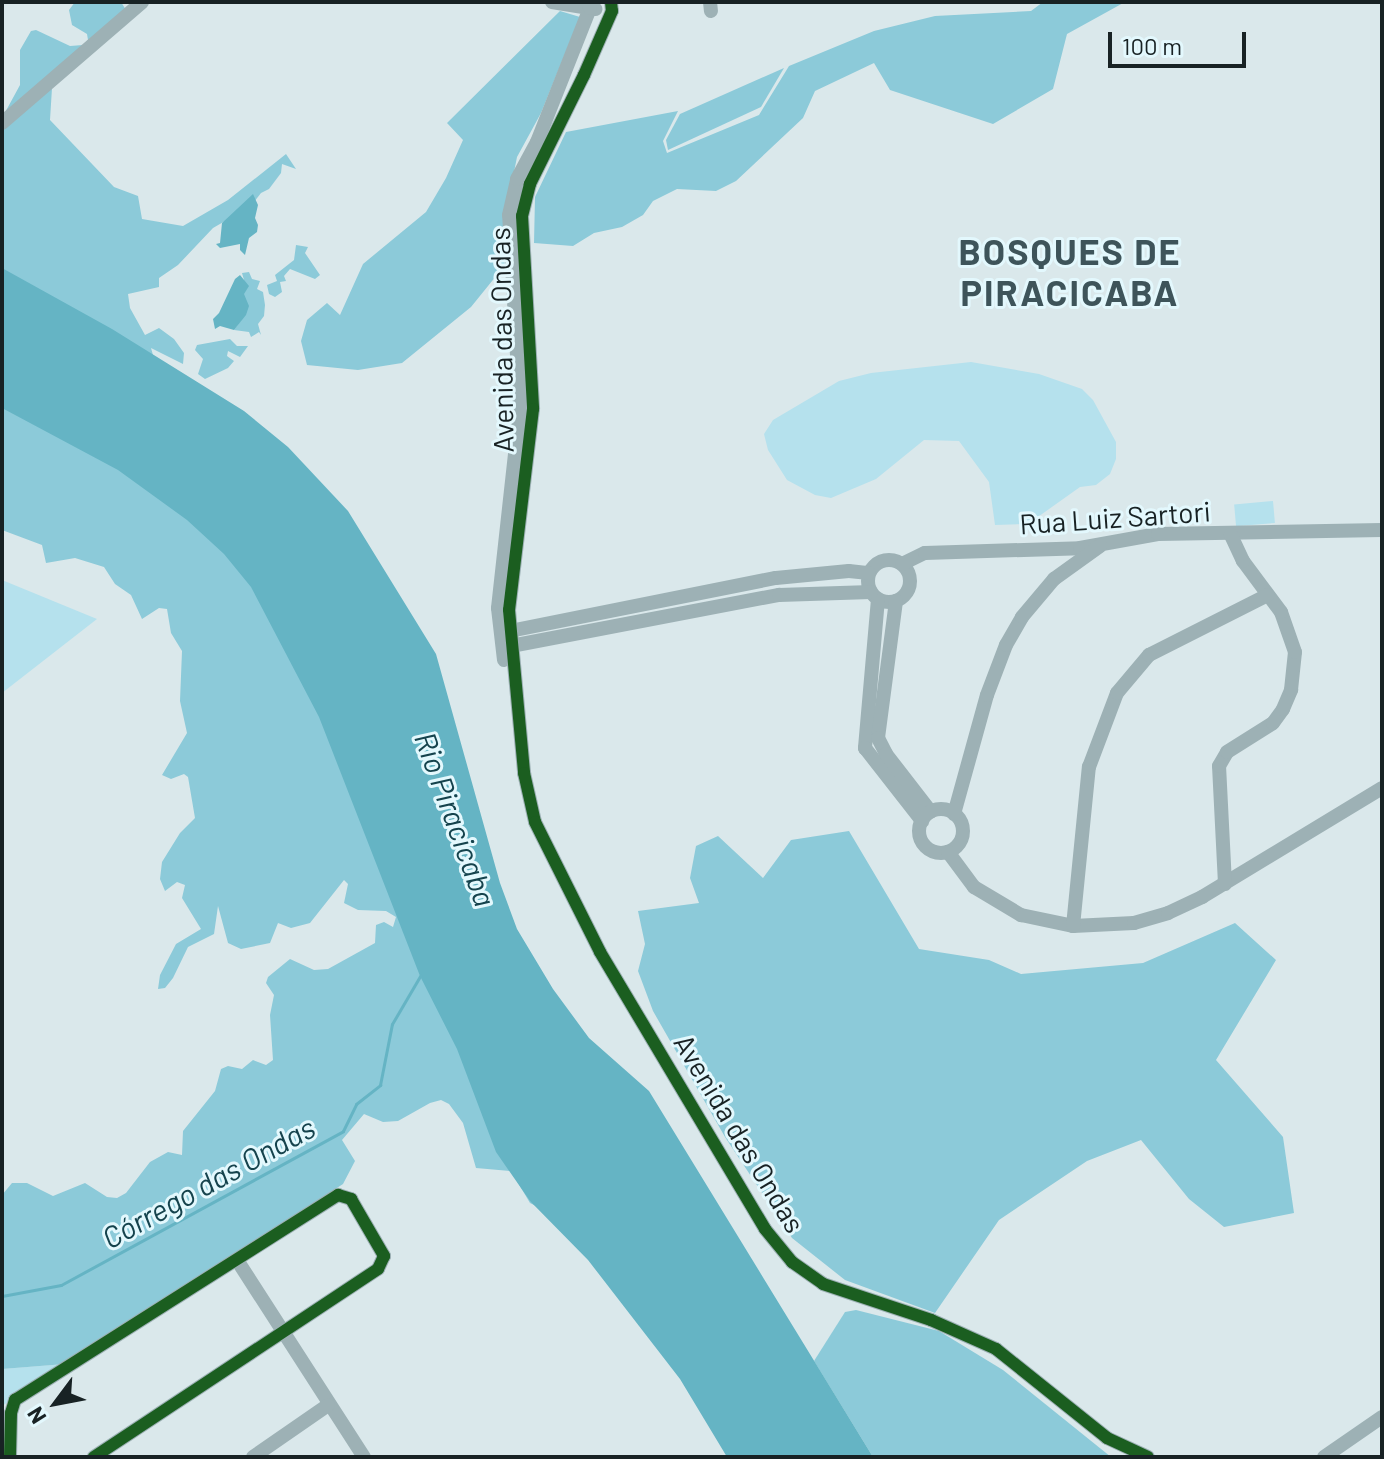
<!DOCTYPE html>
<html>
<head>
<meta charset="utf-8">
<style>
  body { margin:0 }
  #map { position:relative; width:1384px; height:1459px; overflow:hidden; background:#dae8eb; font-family:Barlow,sans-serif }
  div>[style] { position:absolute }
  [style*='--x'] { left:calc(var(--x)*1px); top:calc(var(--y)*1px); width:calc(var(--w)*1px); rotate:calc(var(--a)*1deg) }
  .green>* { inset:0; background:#b5e1ed; transform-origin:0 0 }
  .forest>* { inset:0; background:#8ccad9 }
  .water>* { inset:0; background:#65b4c4 }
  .stream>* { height:3px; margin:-1.5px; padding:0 1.5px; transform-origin:1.5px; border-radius:1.5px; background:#65b4c4 }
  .minor>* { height:14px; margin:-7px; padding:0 7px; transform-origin:7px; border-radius:7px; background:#9db1b5 }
  .minor>.ring { margin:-7px; padding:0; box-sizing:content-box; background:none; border:14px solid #9db1b5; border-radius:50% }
  .cycleway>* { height:12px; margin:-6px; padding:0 6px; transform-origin:6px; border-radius:6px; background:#1b5e20 }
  span { translate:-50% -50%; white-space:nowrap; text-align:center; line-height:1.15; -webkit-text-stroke:6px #e3f8fd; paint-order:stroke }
  .street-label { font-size:28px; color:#182224 }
  .water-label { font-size:30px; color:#15434d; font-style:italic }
  .district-label { font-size:36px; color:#3e545a; font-weight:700; letter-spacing:2px }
  .frame { position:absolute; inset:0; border:4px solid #182224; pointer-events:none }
  .north { position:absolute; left:16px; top:1363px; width:80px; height:80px; -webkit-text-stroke:6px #e3f8fd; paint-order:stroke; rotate:238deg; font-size:22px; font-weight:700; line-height:32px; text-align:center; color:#182224 }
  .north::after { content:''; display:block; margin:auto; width:28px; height:36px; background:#182224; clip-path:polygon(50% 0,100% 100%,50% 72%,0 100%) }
  .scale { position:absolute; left:1108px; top:32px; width:138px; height:36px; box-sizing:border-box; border:4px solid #182224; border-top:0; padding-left:10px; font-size:24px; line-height:28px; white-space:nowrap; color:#182224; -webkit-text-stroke:6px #e3f8fd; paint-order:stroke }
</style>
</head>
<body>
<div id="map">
  <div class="green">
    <i style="clip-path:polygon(971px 362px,1039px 374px,1082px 389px,1093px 400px,1116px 442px,1116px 459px,1110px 474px,1096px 485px,1080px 487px,1028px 524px,995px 525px,989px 482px,959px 441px,924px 440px,876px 479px,831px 498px,815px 495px,787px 480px,768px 450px,764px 434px,773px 420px,839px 381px,871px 373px)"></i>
    <i style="left:1273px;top:501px;width:22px;height:39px;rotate:85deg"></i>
    <i style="clip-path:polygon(2px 580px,97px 619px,2px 693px)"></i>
    <i style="clip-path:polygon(65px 1364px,2px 1406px,2px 1369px)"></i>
  </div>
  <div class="forest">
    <i style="clip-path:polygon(75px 2px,121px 2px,126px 10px,53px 72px,50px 120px,114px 187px,138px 196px,142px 219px,183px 226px,228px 200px,286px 154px,296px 169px,282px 164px,281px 173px,269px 189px,261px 193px,251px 206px,213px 228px,178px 265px,159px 278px,159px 287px,128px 294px,130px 308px,145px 335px,159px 328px,174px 339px,184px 353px,183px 364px,151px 348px,155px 362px,2px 288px,2px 118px,20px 85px,20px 50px,31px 31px,36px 30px,70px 46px,83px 45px,88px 40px,87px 34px,72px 25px,69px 10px)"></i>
    <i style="clip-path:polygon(1043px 2px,1125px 2px,1067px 34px,1053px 89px,993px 124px,890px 90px,874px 63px,815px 91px,803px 118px,736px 181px,716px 191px,677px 189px,653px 201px,643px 215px,622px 227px,594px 233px,573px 246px,534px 243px,535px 197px,566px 132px,678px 111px,663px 141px,667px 153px,759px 115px,789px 66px,874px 31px,935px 16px,1031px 11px)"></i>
    <i style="clip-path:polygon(560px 11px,580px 17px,541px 113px,517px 157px,500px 242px,505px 265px,471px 307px,402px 363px,358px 370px,307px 365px,301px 341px,307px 320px,327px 303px,340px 315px,363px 264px,426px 212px,446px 178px,463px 140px,447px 123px)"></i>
    <i style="clip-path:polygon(784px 68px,761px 107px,668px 150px,666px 140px,680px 114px)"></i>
    <i style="clip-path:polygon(296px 245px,308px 247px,305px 253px,320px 275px,315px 279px,290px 269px,284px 276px,286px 281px,280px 282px,282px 292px,275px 297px,269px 294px,267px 285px,277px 281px,275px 275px,294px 260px)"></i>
    <i style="clip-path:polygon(249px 272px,252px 279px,260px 281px,257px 289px,263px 292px,265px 305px,264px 316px,258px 324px,261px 335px,259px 332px,251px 337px,249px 332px,234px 330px,242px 319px,237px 304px,244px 280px,242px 273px)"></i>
    <i style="clip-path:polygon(230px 339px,237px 346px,248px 346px,240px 357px,228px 351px,227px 356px,234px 361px,228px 368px,205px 379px,198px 374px,203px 359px,195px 350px,197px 345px)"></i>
    <i style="clip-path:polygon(2px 393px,109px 448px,271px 585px,536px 1206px,530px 1203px,511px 1171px,476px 1168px,463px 1123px,449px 1104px,441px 1100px,430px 1103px,398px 1121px,383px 1122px,364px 1114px,342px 1140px,355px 1161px,343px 1184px,65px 1364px,2px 1369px,2px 1195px,12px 1183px,27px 1183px,53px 1196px,85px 1183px,107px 1197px,117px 1198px,126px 1193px,150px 1162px,168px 1152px,182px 1155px,183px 1131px,215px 1091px,221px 1069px,228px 1066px,242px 1069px,253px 1060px,266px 1065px,273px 1060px,270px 1015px,274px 995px,266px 983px,268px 977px,290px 959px,314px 970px,328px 969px,375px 943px,376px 925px,384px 922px,393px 927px,396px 917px,386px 911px,358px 910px,344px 903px,348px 884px,344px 880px,310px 923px,291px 928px,278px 923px,270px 943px,241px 949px,228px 943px,218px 906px,214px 934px,188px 947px,173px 978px,165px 988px,158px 989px,160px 975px,176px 944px,201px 929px,182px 898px,185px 885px,177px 882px,165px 891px,160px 879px,162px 862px,180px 833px,195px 818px,188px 777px,184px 774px,171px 779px,162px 775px,187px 733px,180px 701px,182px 651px,171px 633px,167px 609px,159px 608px,142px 619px,131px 595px,115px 584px,104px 567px,75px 558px,46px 563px,42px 545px,2px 530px)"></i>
    <i style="clip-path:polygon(849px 831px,919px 949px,989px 960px,1021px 974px,1143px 963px,1235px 923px,1276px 960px,1216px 1060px,1283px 1137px,1294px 1213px,1224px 1227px,1189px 1199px,1141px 1140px,1087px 1161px,999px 1220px,935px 1313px,845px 1280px,792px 1238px,725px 1137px,653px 1011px,638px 971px,645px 944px,638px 911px,699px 903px,690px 878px,696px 846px,718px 836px,763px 878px,791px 840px)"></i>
    <i style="clip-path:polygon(856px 1310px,939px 1331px,1003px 1370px,1111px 1457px,873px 1457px,814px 1361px,845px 1312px)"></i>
  </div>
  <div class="water">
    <i style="clip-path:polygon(253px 194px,258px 205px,255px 218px,258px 225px,257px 232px,249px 238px,245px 255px,240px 250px,240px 244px,220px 248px,216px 244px,220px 243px,222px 223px)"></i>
    <i style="clip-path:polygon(2px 268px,112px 329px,244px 411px,288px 447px,348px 511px,436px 654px,500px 883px,517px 929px,553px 989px,589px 1038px,649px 1091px,873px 1457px,727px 1457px,680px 1379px,588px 1260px,530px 1201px,496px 1152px,457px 1049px,420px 976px,319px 717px,251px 587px,224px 554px,187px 520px,118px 470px,2px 408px)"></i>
    <i style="clip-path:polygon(240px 275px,249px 286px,244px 294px,249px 306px,246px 315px,234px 330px,220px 326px,215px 329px,213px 319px,219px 313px,235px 279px)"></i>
  </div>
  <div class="stream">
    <i style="--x:2;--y:1296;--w:60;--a:-10.6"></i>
    <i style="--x:61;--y:1285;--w:321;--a:-28.6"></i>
    <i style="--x:343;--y:1131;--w:30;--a:-64"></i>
    <i style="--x:356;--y:1104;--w:31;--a:-38"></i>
    <i style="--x:380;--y:1085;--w:62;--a:-78.9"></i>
    <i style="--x:392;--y:1024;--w:56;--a:-59.7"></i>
  </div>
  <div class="minor">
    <i style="--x:552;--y:2;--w:44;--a:9.2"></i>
    <i style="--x:611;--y:2;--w:9;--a:84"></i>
    <i style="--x:612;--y:11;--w:70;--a:113.6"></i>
    <i style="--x:584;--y:75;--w:122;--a:116.4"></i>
    <i style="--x:530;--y:184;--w:33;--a:104"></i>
    <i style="--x:522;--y:216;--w:193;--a:86.7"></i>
    <i style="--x:533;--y:409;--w:202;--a:96.8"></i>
    <i style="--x:509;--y:610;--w:164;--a:84.7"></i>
    <i style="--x:524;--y:773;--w:50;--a:77.3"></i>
    <i style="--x:535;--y:822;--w:145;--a:63.4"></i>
    <i style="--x:600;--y:952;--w:322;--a:59.2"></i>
    <i style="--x:765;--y:1229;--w:43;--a:50.7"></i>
    <i style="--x:792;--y:1262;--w:38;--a:35"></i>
    <i style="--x:823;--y:1284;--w:114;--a:18.4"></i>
    <i style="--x:931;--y:1320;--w:71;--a:24"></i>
    <i style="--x:996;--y:1349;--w:142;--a:38.7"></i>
    <i style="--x:1107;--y:1438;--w:45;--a:24.9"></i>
    <i style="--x:710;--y:2;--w:9;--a:84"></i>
    <i style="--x:2;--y:123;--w:185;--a:-40.8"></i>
    <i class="ring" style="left:868px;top:560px;width:28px;height:28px"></i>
    <i style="--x:902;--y:564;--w:25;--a:-26"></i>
    <i style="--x:925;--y:553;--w:155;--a:-1.8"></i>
    <i style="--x:1080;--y:548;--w:79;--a:-10.2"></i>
    <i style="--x:1158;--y:534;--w:224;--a:-1"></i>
    <i style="--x:878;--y:599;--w:150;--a:95"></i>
    <i style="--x:865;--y:748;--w:93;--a:52"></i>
    <i style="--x:896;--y:601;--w:138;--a:97.5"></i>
    <i style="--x:878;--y:738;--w:18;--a:63"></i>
    <i style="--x:886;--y:754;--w:73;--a:52.2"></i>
    <i style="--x:510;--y:631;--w:271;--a:-11.3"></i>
    <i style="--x:776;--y:578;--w:73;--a:-5.5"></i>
    <i style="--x:849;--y:571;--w:20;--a:6"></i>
    <i style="--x:511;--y:646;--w:273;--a:-10.8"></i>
    <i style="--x:779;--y:595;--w:92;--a:-1.9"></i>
    <i style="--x:504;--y:660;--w:52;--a:-96.6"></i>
    <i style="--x:498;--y:608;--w:200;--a:-83.7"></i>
    <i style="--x:520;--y:409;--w:194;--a:-93.2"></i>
    <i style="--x:509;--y:215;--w:37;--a:-77"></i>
    <i style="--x:517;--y:179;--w:42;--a:-61.6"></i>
    <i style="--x:537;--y:142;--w:144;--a:-68.4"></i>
    <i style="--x:590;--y:8;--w:6;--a:-108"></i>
    <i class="ring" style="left:919px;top:809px;width:30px;height:30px"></i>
    <i style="--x:954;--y:814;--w:123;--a:-74.5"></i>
    <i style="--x:987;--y:695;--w:53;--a:-69.2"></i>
    <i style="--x:1006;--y:645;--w:32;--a:-60"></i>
    <i style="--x:1022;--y:617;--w:50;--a:-49.9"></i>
    <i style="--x:1054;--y:579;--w:57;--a:-35.7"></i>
    <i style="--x:948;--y:852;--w:44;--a:53.4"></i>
    <i style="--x:974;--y:887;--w:55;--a:30.8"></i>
    <i style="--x:1021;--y:915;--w:53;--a:11.9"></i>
    <i style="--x:1073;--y:926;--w:61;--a:-2.8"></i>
    <i style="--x:1134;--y:923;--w:35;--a:-16"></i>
    <i style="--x:1168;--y:913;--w:38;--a:-25"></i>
    <i style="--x:1202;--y:897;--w:210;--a:-31.2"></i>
    <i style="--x:1225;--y:884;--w:118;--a:-92.9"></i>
    <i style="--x:1219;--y:766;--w:16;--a:-60"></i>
    <i style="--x:1227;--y:752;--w:54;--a:-32.2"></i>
    <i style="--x:1273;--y:723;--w:17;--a:-54"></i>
    <i style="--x:1283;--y:709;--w:21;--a:-67"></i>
    <i style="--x:1291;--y:690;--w:38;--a:-84"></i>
    <i style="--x:1295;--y:652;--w:42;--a:-109.3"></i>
    <i style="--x:1281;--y:612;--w:64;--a:-126.7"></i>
    <i style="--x:1243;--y:561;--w:29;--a:-115"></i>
    <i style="--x:1073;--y:926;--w:160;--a:-84.3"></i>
    <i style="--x:1089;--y:767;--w:79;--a:-69.3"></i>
    <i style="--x:1117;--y:693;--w:50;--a:-49.9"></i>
    <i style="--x:1149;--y:655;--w:133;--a:-26.8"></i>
    <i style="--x:237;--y:1260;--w:234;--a:57.2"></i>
    <i style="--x:10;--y:1457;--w:44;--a:-88.7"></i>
    <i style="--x:11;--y:1413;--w:14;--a:-73"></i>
    <i style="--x:15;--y:1400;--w:383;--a:-32.4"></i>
    <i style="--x:338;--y:1195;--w:14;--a:17"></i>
    <i style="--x:351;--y:1199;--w:66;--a:59.9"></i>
    <i style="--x:384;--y:1256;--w:14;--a:115"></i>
    <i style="--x:378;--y:1269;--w:341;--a:146.5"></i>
    <i style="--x:253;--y:1457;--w:91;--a:-34.7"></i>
    <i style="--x:1324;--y:1457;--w:70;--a:-34.6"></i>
  </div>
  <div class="cycleway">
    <i style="--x:611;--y:2;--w:9;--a:84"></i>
    <i style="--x:612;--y:11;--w:70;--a:113.6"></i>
    <i style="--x:584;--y:75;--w:122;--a:116.4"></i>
    <i style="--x:530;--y:184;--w:33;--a:104"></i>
    <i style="--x:522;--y:216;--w:193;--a:86.7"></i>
    <i style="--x:533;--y:409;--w:202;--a:96.8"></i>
    <i style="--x:509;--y:610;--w:164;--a:84.7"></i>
    <i style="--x:524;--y:773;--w:50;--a:77.3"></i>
    <i style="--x:535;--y:822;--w:145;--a:63.4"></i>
    <i style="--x:600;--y:952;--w:322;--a:59.2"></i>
    <i style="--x:765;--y:1229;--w:43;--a:50.7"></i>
    <i style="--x:792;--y:1262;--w:38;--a:35"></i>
    <i style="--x:823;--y:1284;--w:114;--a:18.4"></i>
    <i style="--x:931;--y:1320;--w:71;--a:24"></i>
    <i style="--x:996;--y:1349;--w:142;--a:38.7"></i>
    <i style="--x:1107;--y:1438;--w:45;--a:24.9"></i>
    <i style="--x:10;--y:1457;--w:44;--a:-88.7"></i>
    <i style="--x:11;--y:1413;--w:14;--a:-73"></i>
    <i style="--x:15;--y:1400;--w:383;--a:-32.4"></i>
    <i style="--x:338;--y:1195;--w:14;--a:17"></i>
    <i style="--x:351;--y:1199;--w:66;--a:59.9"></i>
    <i style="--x:384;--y:1256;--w:14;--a:115"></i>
    <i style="--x:378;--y:1269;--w:341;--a:146.5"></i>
  </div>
  <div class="street-label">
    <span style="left:501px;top:340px;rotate:-91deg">Avenida das Ondas</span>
    <span style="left:1115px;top:517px;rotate:-4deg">Rua Luiz Sartori</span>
    <span style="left:740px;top:1133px;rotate:59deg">Avenida das Ondas</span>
  </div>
  <div class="water-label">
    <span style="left:456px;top:819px;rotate:70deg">Rio Piracicaba</span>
    <span style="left:208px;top:1182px;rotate:-29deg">Córrego das Ondas</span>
  </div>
  <div class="district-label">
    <span style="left:1070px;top:271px">BOSQUES DE<br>PIRACICABA</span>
  </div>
  <div class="frame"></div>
  <div class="north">N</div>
  <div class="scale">100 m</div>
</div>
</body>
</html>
